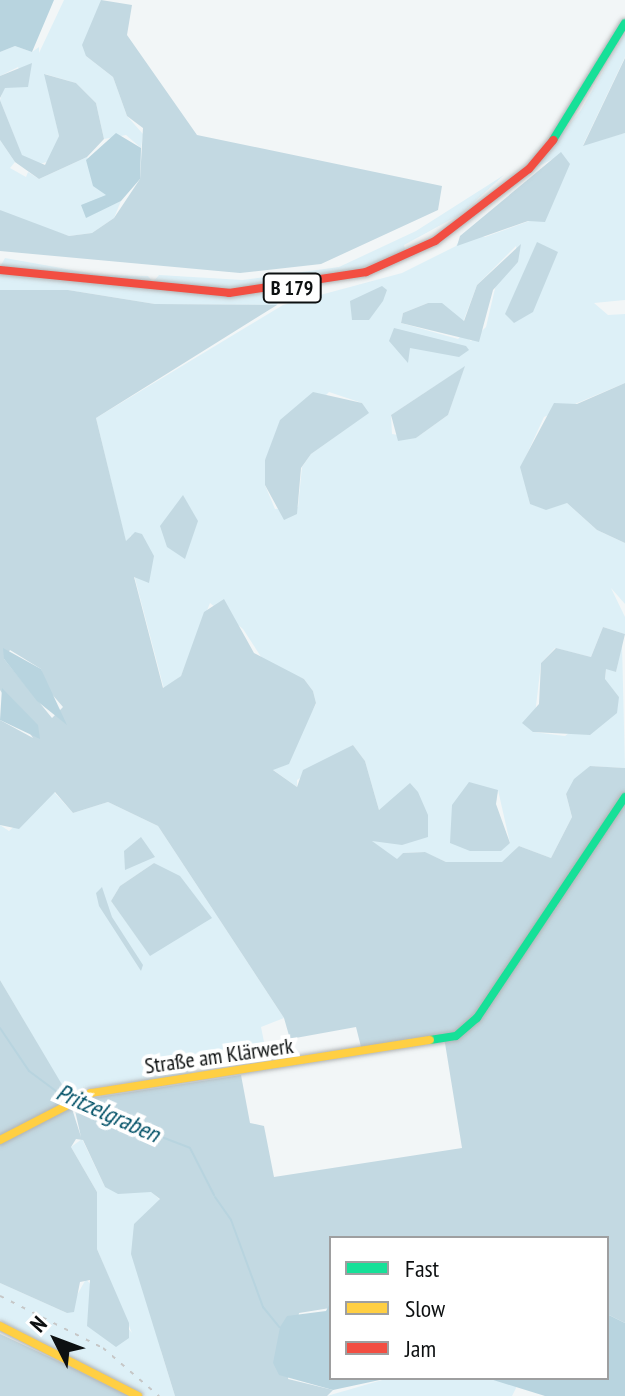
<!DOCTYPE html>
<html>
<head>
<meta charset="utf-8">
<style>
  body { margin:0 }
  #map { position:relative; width:625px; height:1396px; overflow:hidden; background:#f2f6f7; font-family:"PT Sans Narrow",sans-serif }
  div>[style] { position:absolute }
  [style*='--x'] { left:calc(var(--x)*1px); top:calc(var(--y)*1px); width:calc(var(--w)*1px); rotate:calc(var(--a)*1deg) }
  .green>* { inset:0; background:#ddf0f7 }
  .forest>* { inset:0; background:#c3d9e2 }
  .water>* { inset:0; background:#b8d4df }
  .stream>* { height:2px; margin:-1px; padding:0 1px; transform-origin:1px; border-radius:1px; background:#b8d4df }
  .roads { filter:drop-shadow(0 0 2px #b0b3b4) drop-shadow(0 0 2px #b0b3b4) }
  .fast>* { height:8px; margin:-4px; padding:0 4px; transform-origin:4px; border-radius:4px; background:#16e098 }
  .slow>* { height:8px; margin:-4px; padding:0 4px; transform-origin:4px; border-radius:4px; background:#ffcf43 }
  .jam>* { height:8px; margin:-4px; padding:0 4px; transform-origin:4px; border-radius:4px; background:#f24e42 }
  .rail>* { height:2px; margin-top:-1px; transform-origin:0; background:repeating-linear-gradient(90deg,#c6c7c7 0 4px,transparent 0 12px) }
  span { translate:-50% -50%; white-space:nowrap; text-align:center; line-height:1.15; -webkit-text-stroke:8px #fff; paint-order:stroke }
  .shield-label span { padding:2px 6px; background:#fff; border:2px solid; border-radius:6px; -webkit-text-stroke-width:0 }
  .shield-label { font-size:20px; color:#0d1011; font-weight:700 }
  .street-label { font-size:22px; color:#0d1011 }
  .water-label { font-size:24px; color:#005066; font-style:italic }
  .legend { position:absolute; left:329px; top:1236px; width:280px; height:144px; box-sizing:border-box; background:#fff; border:2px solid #9e9fa0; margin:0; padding:10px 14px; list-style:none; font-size:24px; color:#0d1011 }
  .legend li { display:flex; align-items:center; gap:16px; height:40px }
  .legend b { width:40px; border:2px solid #9e9fa0 }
  .north { position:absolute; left:16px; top:1300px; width:80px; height:80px; -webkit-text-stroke:6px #fff; paint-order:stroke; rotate:312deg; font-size:22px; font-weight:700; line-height:32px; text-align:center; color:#0d1011 }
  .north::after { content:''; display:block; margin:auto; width:28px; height:36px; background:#0d1011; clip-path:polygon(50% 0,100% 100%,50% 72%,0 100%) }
</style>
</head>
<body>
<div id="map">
  <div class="green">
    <i style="clip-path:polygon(64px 0,101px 0,86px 56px,113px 77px,127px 116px,143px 134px,141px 148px,126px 135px,104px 139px,96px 103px,76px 83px,45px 74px,59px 136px,50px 161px,36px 165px,22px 156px,0 100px,4px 87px,28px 86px,18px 67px,0 76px,0 52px,15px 46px,32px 52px,39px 47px,39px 53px)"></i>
    <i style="clip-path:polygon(evenodd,625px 33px,625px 57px,583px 145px,625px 133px,625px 300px,594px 303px,608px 315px,625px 314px,625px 383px,544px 417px,521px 467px,530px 504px,567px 503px,597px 530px,625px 543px,625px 604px,611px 588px,625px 617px,625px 634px,603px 627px,591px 657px,555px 648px,541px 663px,533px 732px,565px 736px,619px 697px,605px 680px,606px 668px,616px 672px,622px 644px,625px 768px,590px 766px,566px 794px,572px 817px,551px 858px,519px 846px,503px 862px,446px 862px,424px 852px,403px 853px,397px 860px,370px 840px,411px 784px,379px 810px,365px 761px,353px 745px,297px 780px,297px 787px,272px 769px,281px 767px,316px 704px,313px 691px,304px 679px,265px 663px,243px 629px,210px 603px,181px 676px,164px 689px,134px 575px,131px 535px,126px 543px,96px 418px,283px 305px,402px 273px,456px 246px,463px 234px,485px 237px,529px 221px,563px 154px,535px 168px,581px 110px,625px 33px,516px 246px,518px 262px,497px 280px,486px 327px,471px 341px,463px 334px,458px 339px,401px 323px,403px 313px,428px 303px,463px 322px,477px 285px,516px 246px,625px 33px,464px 367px,448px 415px,416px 438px,392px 434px,391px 415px,464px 367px,625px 33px,329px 392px,362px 403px,368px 413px,311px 454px,302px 467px,298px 507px,275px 509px,265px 485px,265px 460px,329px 392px,625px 33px,498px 790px,510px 843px,487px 850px,498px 790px)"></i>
    <i style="clip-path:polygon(0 140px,15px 162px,10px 168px,26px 177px,28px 172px,39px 179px,87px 157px,107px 195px,86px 217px,121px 201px,114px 218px,92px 233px,69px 236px,10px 217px,0 210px)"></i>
    <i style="clip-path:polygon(504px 175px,461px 214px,404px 245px,406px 252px,344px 274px,282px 286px,195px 288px,0 267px,5px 258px,100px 275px,148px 276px,153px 282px,159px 275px,243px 280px,339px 267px,416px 231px)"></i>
    <i style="clip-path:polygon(0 275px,210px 295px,281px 294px,277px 305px,155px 304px,68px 290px,0 290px)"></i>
    <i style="clip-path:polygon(evenodd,54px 792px,73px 813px,108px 802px,158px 826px,284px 1018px,261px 1027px,264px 1042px,189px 1056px,193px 1074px,65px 1091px,0 980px,0 825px,9px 831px,54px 792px,154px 863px,205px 909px,143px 945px,111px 901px,120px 886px,154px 863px)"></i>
    <i style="clip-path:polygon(82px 1139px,105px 1187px,152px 1192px,160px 1200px,150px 1209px,161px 1351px,175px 1396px,146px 1396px,0 1320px,0 1283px,67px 1313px,86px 1279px,132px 1333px,97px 1249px,97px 1192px,71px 1147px)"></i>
    <i style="clip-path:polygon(389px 1378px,487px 1378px,518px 1384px,512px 1396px,327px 1396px)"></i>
  </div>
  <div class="forest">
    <i style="clip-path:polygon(101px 0,132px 5px,127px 35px,197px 135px,442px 186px,438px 210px,321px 264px,240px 273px,0 251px,0 210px,69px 236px,92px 233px,114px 218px,140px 179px,143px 128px,127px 116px,113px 77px,86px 56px,82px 45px)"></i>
    <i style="clip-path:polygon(625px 58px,625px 133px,583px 146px)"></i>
    <i style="clip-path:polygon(32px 63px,28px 87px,5px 88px,0 98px,0 76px)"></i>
    <i style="clip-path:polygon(44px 74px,76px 83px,96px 103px,104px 139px,87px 157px,39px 179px,15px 162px,0 140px,0 100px,22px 155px,45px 165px,59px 136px)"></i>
    <i style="clip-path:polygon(561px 152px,570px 164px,545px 222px,528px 221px,457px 246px,460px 236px)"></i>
    <i style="clip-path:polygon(537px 242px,558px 252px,533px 312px,514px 323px,505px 314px)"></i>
    <i style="clip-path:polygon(521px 244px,518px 262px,493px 290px,479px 342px,401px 323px,403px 313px,428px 303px,442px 303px,464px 321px,477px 285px)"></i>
    <i style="clip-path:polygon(382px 286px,387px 290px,383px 301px,369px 320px,352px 320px,350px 301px)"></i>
    <i style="clip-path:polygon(evenodd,0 290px,68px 290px,155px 304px,277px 305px,96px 418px,126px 541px,135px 532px,142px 534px,154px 556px,149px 583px,134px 577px,163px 688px,181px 676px,204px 612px,224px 599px,254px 653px,304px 679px,313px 691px,316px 703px,289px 764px,273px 770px,297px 787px,303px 770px,353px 745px,365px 761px,379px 810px,410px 783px,418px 792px,428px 815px,428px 837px,402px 845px,372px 841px,397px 859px,403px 853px,425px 852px,446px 862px,502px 862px,519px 846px,551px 858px,572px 817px,566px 794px,574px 779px,590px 766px,625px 768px,625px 1323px,607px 1314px,607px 1238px,331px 1238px,330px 1308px,299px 1313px,288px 1379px,333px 1390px,327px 1396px,175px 1396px,131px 1254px,134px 1224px,160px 1199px,151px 1192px,118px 1194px,105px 1187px,83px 1140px,76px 1139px,71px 1147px,97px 1192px,97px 1249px,129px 1323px,129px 1338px,116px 1347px,87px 1326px,90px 1280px,80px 1282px,74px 1312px,67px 1313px,0 1283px,0 980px,67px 1093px,81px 1137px,74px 1106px,92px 1098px,241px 1075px,250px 1123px,264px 1126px,274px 1177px,462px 1148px,444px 1037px,361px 1047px,356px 1027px,290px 1039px,284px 1018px,158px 826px,108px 802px,73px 813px,55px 792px,19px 829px,0 825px,0 720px,33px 738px,0 690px,0 290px,10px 650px,41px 669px,44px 685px,63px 707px,52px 718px,4px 659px,10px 650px)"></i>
    <i style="clip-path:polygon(394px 328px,466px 346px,469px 350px,459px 357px,410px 348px,408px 363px,389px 341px)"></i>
    <i style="clip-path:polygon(465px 366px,448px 415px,416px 438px,398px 441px,391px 415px)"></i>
    <i style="clip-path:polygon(625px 383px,625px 543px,597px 530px,567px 503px,546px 510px,530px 504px,520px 467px,554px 403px,577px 404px)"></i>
    <i style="clip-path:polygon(313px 392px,362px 403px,369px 413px,311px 454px,301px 468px,297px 514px,284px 520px,265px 485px,265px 460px,280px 420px)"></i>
    <i style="clip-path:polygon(183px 495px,198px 521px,185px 559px,167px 547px,160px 526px)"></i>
    <i style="clip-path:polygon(603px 627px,625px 634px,616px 672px,606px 669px,605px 679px,619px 697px,617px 713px,590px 735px,533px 732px,522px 723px,539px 704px,541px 663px,556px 648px,591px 657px)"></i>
    <i style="clip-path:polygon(469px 782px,498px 790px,496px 804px,510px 843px,501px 851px,470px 851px,450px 843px,452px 805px)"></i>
    <i style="clip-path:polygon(141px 837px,155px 857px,125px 870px,124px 851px)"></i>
    <i style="clip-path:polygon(154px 863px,180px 876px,212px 918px,150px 956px,111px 901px,120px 886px)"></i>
    <i style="clip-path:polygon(102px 887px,112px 917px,143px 965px,141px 971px,99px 906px,96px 893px)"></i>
    <i style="clip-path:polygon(0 1334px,71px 1367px,129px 1396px,0 1396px)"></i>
  </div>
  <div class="water">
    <i style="clip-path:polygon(0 0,54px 0,32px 52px,15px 46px,0 52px)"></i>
    <i style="clip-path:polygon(116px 133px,141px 148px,140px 179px,121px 201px,86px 218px,81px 205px,106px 195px,93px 186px,86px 160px)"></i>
    <i style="clip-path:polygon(3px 648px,41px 669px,67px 725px,37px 701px,4px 659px)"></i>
    <i style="clip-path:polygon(2px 688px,38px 725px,40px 739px,0 720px)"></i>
    <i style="clip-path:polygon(331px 1301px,331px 1378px,389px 1378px,333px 1390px,279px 1375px,273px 1363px,280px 1327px,287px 1316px,326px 1311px)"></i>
    <i style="clip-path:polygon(607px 1314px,625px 1323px,625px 1396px,545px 1396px,487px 1378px,607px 1378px)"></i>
  </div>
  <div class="stream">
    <i style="--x:0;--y:1028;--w:52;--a:56"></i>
    <i style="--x:29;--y:1071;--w:49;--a:36.6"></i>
    <i style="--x:73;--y:1103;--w:125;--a:21"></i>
    <i style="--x:190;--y:1148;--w:53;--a:62.9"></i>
    <i style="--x:215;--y:1197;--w:28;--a:55"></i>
    <i style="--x:231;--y:1220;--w:93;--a:69.8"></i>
    <i style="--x:263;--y:1307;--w:26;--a:51"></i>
  </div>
  <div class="roads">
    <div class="fast">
      <i style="--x:553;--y:140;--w:137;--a:-58.4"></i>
      <i style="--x:430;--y:1040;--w:26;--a:-9"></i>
      <i style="--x:456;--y:1036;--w:28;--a:-41"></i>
      <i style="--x:477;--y:1018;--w:266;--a:-56.2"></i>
    </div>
    <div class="slow">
      <i style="--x:0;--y:1140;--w:102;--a:-27.3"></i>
      <i style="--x:91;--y:1093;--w:343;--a:-8.9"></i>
      <i style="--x:0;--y:1326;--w:155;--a:26.9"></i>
    </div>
    <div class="jam">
      <i style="--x:0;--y:270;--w:230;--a:5.7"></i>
      <i style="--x:229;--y:293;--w:139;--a:-8.7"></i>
      <i style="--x:366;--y:272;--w:76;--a:-24.2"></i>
      <i style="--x:435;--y:241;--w:118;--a:-37.5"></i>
      <i style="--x:529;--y:169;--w:38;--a:-50"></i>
    </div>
  </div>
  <div class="rail">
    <i style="--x:0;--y:1296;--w:115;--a:26.8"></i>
    <i style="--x:103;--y:1348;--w:74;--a:40.6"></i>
  </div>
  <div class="shield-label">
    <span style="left:292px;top:288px">B 179</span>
  </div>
  <div class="street-label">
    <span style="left:219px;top:1056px;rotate:-8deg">Straße am Klärwerk</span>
  </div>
  <div class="water-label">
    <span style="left:108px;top:1113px;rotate:24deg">Pritzelgraben</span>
  </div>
  <ul class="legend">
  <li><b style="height:10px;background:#16e098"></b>Fast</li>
  <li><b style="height:10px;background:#ffcf43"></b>Slow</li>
  <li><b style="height:10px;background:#f24e42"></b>Jam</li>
  </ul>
  <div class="north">N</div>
</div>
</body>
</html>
